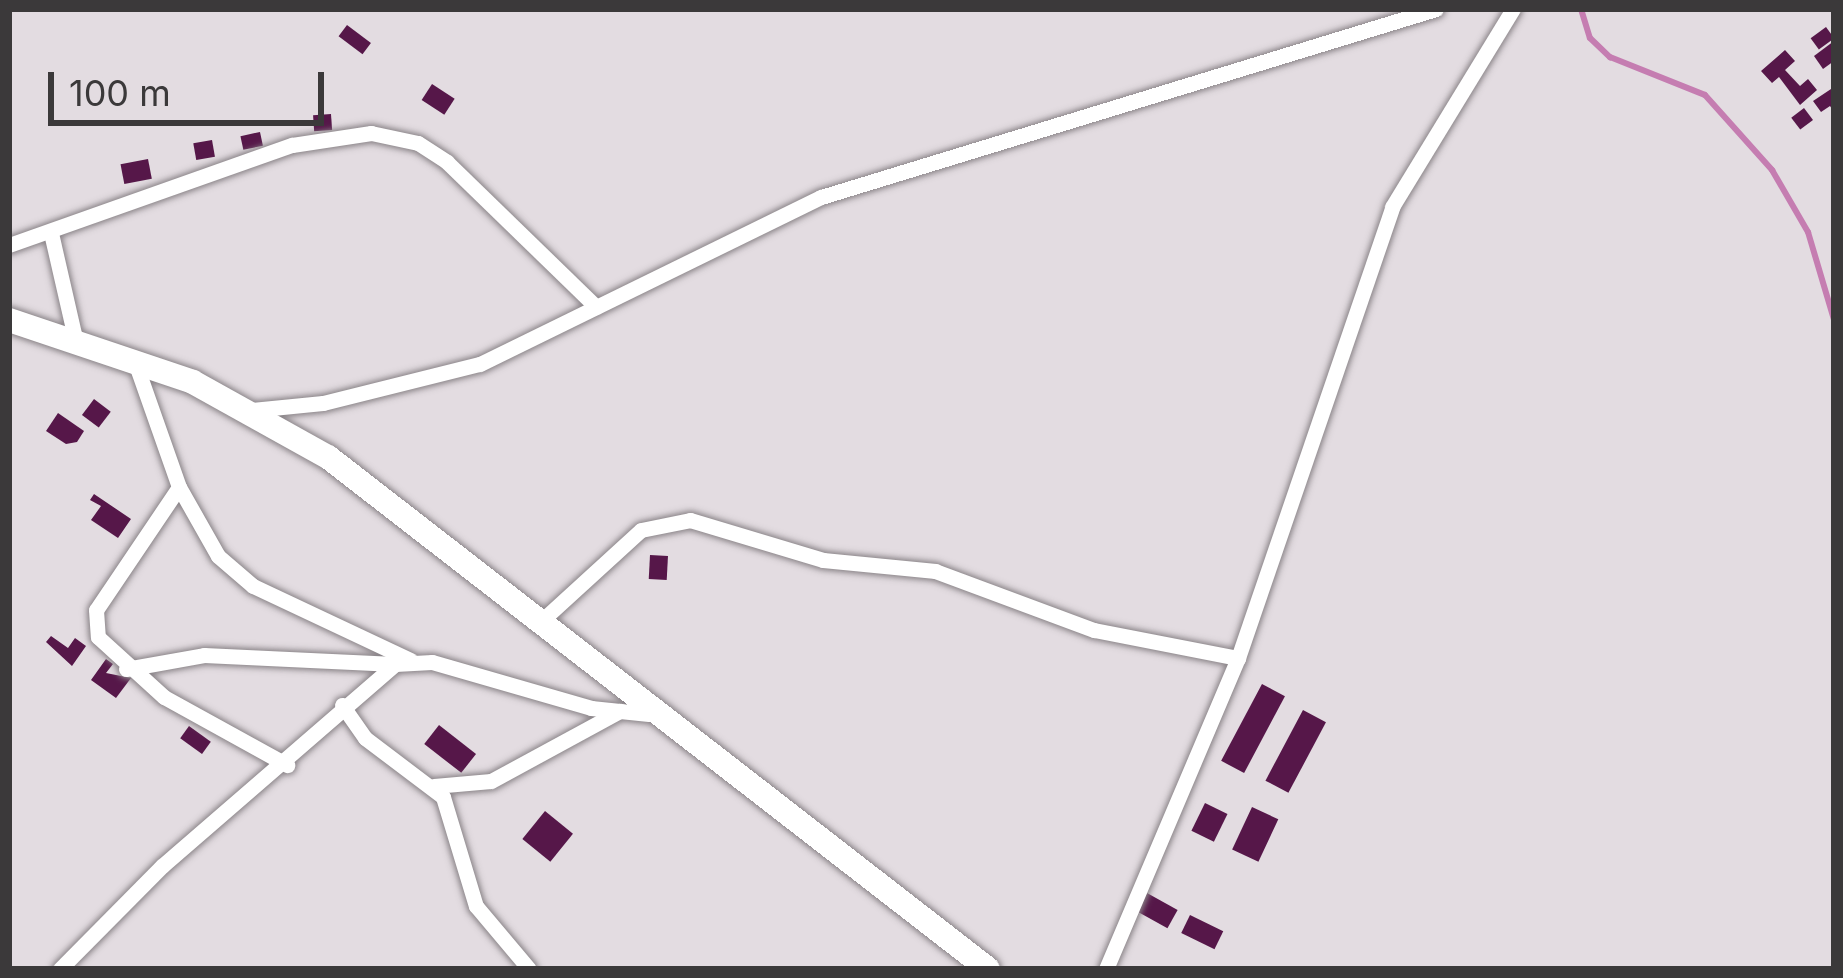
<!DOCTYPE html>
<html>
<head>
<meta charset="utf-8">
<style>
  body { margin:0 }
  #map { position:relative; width:1843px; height:978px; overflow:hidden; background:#e3dce1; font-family:Inter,sans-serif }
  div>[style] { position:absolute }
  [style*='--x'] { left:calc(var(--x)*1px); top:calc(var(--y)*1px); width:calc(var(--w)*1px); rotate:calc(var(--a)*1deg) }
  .stream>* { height:6px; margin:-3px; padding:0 3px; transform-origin:3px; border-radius:3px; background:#c57db1 }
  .building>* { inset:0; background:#561749; transform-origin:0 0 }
  .roads { filter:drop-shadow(0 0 3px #8a8488) drop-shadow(0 0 3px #8a8488) }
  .street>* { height:15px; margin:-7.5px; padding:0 7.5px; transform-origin:7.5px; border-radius:7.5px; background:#fff }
  .primary>* { height:24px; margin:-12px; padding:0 12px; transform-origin:12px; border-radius:12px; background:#fff }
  span { translate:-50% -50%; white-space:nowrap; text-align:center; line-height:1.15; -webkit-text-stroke:12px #e3dce1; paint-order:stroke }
  .frame { position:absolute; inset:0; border:12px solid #3b393a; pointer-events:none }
  .scale { position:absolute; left:48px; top:72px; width:276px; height:54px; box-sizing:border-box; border:6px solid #3b393a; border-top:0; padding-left:15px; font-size:36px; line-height:42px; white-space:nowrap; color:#3b393a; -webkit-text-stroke:9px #e3dce1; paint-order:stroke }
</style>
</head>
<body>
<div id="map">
  <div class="stream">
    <i style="--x:1581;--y:9;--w:30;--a:73"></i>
    <i style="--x:1590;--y:38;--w:28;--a:44"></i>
    <i style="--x:1610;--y:57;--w:102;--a:21.8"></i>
    <i style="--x:1705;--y:95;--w:101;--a:48.2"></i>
    <i style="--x:1772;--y:170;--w:72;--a:59.9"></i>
    <i style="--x:1808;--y:232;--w:92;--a:73.5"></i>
  </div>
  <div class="building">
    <i style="left:347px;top:25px;width:30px;height:14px;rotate:37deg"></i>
    <i style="left:1826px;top:27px;width:14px;height:19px;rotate:54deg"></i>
    <i style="clip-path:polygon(1834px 41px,1834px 61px,1823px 69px,1814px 56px)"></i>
    <i style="clip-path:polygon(1785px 50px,1795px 61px,1785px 70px,1800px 86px,1808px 79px,1817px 90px,1800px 105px,1779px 77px,1772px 83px,1761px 71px)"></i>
    <i style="left:432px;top:84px;width:27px;height:19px;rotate:33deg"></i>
    <i style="clip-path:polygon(1834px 87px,1834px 112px,1830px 106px,1821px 112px,1813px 101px)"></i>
    <i style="left:1804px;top:108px;width:15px;height:16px;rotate:53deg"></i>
    <i style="left:331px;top:114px;width:16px;height:18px;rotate:86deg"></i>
    <i style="left:260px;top:132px;width:14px;height:20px;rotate:78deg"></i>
    <i style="left:212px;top:140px;width:17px;height:19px;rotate:80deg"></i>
    <i style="left:148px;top:159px;width:20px;height:28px;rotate:79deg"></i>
    <i style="left:94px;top:399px;width:21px;height:20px;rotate:37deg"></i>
    <i style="clip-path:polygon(58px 413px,84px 431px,77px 442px,66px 444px,46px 431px)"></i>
    <i style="clip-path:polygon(94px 494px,131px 519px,118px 538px,91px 520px,101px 506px,90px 500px)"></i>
    <i style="left:650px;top:555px;width:18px;height:24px;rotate:3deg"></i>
    <i style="clip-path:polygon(51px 636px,68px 648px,75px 638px,86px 646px,72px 666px,46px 642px)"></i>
    <i style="clip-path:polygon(106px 659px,113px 664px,106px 673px,131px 678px,116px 698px,91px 680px)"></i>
    <i style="left:1262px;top:684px;width:26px;height:87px;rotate:28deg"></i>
    <i style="left:1303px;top:710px;width:26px;height:80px;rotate:28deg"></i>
    <i style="left:439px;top:725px;width:47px;height:24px;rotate:38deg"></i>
    <i style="left:189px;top:726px;width:27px;height:15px;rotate:36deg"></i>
    <i style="left:1205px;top:803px;width:25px;height:31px;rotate:26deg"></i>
    <i style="left:1252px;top:807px;width:29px;height:47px;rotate:25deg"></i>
    <i style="left:545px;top:811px;width:36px;height:36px;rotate:39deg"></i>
    <i style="left:1147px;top:893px;width:35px;height:21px;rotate:29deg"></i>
    <i style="left:1190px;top:915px;width:37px;height:20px;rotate:26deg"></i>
  </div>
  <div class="roads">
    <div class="street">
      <i style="--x:51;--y:233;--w:108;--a:77.1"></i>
      <i style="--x:9;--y:245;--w:300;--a:-19.5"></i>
      <i style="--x:292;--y:145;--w:80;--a:-8.6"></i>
      <i style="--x:371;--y:133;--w:48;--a:12"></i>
      <i style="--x:418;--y:143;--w:35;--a:33"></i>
      <i style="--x:447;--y:162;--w:208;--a:44.2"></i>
      <i style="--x:135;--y:362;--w:133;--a:70.6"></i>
      <i style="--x:179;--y:487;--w:79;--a:60.5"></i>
      <i style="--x:218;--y:556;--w:46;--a:40.6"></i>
      <i style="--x:253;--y:586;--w:174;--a:25.2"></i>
      <i style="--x:252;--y:410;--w:71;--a:-5.6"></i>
      <i style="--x:323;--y:403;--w:162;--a:-14"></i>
      <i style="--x:480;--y:364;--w:380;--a:-26.1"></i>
      <i style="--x:821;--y:197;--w:643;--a:-17"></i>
      <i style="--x:179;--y:487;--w:148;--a:124"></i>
      <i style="--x:96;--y:610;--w:27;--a:86"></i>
      <i style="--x:98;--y:637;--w:89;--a:42.3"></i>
      <i style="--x:164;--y:697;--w:141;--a:28.9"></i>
      <i style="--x:538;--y:624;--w:139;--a:-42.4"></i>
      <i style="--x:641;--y:530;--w:50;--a:-11.5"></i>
      <i style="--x:690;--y:520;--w:139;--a:16.7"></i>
      <i style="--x:823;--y:560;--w:113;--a:5.6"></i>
      <i style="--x:935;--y:571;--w:170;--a:20.4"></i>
      <i style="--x:1094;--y:630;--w:147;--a:11"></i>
      <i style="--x:126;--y:669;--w:79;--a:-10.2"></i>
      <i style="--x:204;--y:655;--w:191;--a:2.7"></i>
      <i style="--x:342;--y:705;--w:40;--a:55.1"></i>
      <i style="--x:365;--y:738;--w:98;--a:37.1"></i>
      <i style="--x:443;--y:797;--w:114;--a:73.2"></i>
      <i style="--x:476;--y:906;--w:82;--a:49.9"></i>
      <i style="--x:434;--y:786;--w:57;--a:-5"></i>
      <i style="--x:491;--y:781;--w:147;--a:-28.5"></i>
      <i style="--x:60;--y:969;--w:145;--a:-45.3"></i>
      <i style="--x:162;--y:866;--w:308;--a:-40.9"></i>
      <i style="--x:395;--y:664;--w:37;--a:-3"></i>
      <i style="--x:432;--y:662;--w:166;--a:16.1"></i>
      <i style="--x:591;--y:708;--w:58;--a:5.9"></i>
      <i style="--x:1106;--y:969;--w:338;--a:-67"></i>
      <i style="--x:1238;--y:658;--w:477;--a:-71.1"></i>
      <i style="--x:1392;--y:207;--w:232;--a:-58.6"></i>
    </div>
    <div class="primary">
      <i style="--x:9;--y:320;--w:194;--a:18.6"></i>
      <i style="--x:193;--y:382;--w:154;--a:29.1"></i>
      <i style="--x:328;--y:457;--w:835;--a:37.8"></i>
    </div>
  </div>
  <div class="frame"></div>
  <div class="scale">100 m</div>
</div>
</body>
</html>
